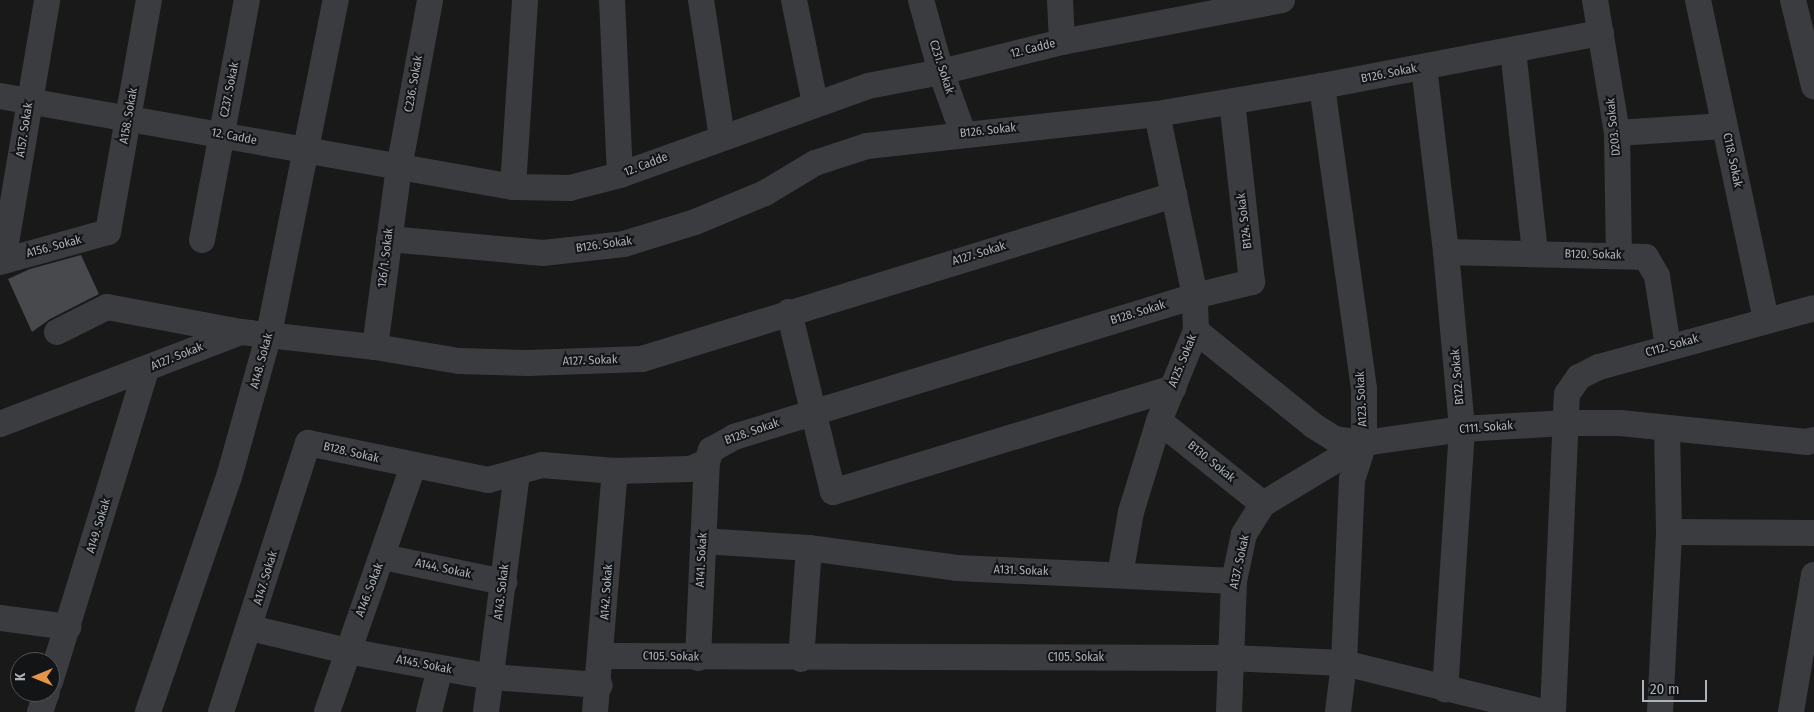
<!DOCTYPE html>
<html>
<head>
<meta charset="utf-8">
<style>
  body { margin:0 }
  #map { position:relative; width:1814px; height:712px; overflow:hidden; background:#19191a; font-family:"Fira Sans Condensed",sans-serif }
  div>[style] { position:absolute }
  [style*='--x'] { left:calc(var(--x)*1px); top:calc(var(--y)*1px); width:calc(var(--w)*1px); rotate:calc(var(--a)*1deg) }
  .building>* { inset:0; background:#48494d }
  .minor>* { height:26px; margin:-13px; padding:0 13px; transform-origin:13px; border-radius:13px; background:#3a3c3f }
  span { translate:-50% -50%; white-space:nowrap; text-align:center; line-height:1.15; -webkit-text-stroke:4px #131415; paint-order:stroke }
  .street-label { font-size:12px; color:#acb2b9 }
  .north { position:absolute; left:10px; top:652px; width:50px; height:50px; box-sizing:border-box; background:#131415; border:1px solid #505357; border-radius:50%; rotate:270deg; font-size:14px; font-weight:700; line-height:20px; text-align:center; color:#acb2b9 }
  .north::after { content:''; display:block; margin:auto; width:18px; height:22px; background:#e39647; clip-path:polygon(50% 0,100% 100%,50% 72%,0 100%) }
  .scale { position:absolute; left:1642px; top:680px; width:65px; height:22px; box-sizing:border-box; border:2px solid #acb2b9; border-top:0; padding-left:6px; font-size:15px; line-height:18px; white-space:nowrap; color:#acb2b9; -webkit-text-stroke:4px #131415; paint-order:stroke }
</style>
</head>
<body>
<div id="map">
  <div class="building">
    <i style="clip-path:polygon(81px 255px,99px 294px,50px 319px,32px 332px,8px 279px,30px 269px)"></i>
  </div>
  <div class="minor">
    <i style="--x:612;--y:0;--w:175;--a:87.4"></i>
    <i style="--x:701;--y:0;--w:139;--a:81.3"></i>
    <i style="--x:794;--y:0;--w:105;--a:78.5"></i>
    <i style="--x:921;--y:0;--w:75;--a:74.5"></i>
    <i style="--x:941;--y:72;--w:65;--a:70.2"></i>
    <i style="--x:1060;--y:0;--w:42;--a:87.3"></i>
    <i style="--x:1595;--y:0;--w:135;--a:80.6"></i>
    <i style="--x:1617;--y:133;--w:122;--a:89.1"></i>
    <i style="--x:1698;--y:0;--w:327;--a:78"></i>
    <i style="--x:1793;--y:0;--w:89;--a:76.3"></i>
    <i style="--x:1513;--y:50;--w:205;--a:83.8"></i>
    <i style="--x:1424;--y:67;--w:186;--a:83.2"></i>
    <i style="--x:1446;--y:252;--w:178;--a:84.8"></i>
    <i style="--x:1462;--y:429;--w:261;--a:93.7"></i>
    <i style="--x:1322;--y:86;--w:306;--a:82.1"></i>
    <i style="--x:1364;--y:389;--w:54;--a:90"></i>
    <i style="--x:1364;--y:443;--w:38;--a:108"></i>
    <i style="--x:1352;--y:479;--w:184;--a:92.5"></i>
    <i style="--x:1344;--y:663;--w:49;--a:97"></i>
    <i style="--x:0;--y:96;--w:521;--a:10.06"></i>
    <i style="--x:513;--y:187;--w:57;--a:1"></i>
    <i style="--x:570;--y:188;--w:52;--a:-14.6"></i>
    <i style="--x:620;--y:175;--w:263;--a:-19.7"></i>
    <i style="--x:868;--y:86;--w:74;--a:-10.9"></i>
    <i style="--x:941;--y:72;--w:125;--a:-13.9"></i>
    <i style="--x:1062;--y:42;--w:224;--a:-10.8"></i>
    <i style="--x:1617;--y:133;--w:107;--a:-3.7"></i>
    <i style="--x:513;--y:187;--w:187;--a:-86.3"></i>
    <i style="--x:389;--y:239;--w:155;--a:5.2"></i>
    <i style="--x:543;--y:253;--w:81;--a:-6.3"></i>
    <i style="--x:624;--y:244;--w:74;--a:-17.2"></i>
    <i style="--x:695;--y:222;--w:76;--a:-22.5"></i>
    <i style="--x:765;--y:193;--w:58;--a:-31"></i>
    <i style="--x:815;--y:163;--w:55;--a:-18.1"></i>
    <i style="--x:867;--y:146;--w:292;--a:-6.3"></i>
    <i style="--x:1157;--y:114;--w:167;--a:-9.6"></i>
    <i style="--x:1322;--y:86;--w:284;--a:-10.8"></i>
    <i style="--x:202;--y:240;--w:244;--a:-79.4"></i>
    <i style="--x:1446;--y:252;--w:200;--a:1.4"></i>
    <i style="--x:1646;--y:257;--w:22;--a:60"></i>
    <i style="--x:1657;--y:276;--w:72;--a:81.2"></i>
    <i style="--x:3;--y:261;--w:265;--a:-80.4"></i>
    <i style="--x:0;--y:262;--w:112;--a:-15.5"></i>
    <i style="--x:108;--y:232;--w:236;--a:-80"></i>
    <i style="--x:789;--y:312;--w:185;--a:76.3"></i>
    <i style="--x:833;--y:492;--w:356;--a:-17"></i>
    <i style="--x:1196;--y:331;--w:151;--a:38.8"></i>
    <i style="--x:1314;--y:426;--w:25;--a:32"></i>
    <i style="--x:1335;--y:439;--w:29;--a:8"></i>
    <i style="--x:1364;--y:443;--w:99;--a:-8.1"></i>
    <i style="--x:1462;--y:429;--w:104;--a:-3.3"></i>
    <i style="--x:1566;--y:423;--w:54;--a:0"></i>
    <i style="--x:1620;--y:423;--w:188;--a:5.8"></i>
    <i style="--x:1807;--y:442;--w:7;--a:-16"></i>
    <i style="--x:57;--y:332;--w:56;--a:-26.6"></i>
    <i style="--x:107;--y:307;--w:136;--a:10.6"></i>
    <i style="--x:375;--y:347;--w:181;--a:-82.4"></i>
    <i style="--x:399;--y:168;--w:171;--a:-79.5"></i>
    <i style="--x:1159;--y:421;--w:133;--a:38.6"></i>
    <i style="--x:0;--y:424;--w:258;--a:-20.9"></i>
    <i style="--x:241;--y:332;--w:135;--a:6.4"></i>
    <i style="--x:375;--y:347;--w:85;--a:9.5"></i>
    <i style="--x:459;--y:361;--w:69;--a:1.7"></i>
    <i style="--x:528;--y:363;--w:114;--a:-2"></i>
    <i style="--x:642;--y:359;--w:557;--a:-17.13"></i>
    <i style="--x:1669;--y:532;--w:145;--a:0.4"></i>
    <i style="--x:703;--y:541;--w:106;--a:3.8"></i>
    <i style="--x:809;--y:548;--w:149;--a:7.7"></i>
    <i style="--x:957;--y:568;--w:277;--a:2.7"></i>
    <i style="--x:383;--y:557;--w:124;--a:11.7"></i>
    <i style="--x:1120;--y:575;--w:64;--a:-80.1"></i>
    <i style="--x:1131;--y:512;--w:95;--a:-72.9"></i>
    <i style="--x:1159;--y:421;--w:97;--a:-67.7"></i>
    <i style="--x:1196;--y:331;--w:35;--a:-92"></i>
    <i style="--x:1195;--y:296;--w:186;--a:-101.8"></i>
    <i style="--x:0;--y:618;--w:69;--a:7.5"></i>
    <i style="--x:250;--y:628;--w:100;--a:13.3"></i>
    <i style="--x:347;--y:651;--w:146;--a:10.2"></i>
    <i style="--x:491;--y:677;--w:109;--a:4.2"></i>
    <i style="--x:602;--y:656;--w:627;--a:0.18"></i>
    <i style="--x:1229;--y:658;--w:115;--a:2.5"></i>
    <i style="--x:1344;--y:663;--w:206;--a:13.8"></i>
    <i style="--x:698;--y:658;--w:196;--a:-87.4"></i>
    <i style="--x:801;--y:659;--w:111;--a:-85.9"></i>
    <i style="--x:50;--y:682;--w:326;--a:-72.9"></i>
    <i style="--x:40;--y:712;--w:21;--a:-71"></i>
    <i style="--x:148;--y:712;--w:249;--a:-71"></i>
    <i style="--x:229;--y:477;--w:148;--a:-74.4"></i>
    <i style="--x:269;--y:334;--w:341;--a:-78.7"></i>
    <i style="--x:221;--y:712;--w:283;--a:-72.1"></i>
    <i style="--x:308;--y:443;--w:184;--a:11.6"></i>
    <i style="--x:488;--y:480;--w:56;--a:-15.5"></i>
    <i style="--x:542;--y:465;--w:73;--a:4.7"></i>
    <i style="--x:615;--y:471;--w:75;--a:-1.5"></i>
    <i style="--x:690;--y:469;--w:18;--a:-22"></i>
    <i style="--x:707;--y:462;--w:13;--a:-72"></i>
    <i style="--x:711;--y:450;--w:26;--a:-29"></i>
    <i style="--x:734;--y:437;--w:482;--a:-17"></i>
    <i style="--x:1195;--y:296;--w:59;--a:-13.8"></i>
    <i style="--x:1252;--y:282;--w:181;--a:-96.3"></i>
    <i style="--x:327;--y:712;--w:260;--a:-70.7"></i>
    <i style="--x:429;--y:712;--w:45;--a:-76"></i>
    <i style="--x:486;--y:712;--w:242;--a:-82.6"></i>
    <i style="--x:595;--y:712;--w:242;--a:-85.3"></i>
    <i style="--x:1229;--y:712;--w:131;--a:-87.8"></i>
    <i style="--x:1234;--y:581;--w:48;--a:-78"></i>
    <i style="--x:1244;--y:534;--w:36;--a:-58"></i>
    <i style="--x:1263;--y:504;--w:118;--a:-31.1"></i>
    <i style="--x:1553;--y:712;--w:318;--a:-87.5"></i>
    <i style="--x:1567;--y:394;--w:21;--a:-55"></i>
    <i style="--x:1579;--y:377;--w:22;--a:-27"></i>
    <i style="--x:1599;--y:367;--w:223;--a:-15.3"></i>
    <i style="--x:1660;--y:712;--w:180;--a:-87.1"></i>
    <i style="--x:1669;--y:532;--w:104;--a:-91.1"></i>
    <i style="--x:1791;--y:712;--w:139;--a:-80.5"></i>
  </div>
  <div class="street-label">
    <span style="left:1033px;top:49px;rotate:-14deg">12. Cadde</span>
    <span style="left:941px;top:67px;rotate:72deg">C231. Sokak</span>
    <span style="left:1389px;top:74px;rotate:-11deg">B126. Sokak</span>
    <span style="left:414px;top:84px;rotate:-80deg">C236. Sokak</span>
    <span style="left:230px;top:90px;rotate:-79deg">C237. Sokak</span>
    <span style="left:129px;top:116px;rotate:-80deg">A158. Sokak</span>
    <span style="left:1614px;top:127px;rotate:-96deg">D203. Sokak</span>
    <span style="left:25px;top:130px;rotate:-81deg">A157. Sokak</span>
    <span style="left:988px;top:131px;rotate:-6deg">B126. Sokak</span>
    <span style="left:234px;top:137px;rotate:11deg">12. Cadde</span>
    <span style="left:1732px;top:160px;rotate:78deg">C118. Sokak</span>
    <span style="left:646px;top:165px;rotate:-21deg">12. Cadde</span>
    <span style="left:1245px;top:221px;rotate:-97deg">B124. Sokak</span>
    <span style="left:604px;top:245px;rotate:-8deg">B126. Sokak</span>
    <span style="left:54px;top:247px;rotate:-15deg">A156. Sokak</span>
    <span style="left:979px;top:254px;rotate:-17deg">A127. Sokak</span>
    <span style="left:1593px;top:255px;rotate:1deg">B120. Sokak</span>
    <span style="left:386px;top:258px;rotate:-83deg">126/1. Sokak</span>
    <span style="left:1138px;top:313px;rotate:-17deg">B128. Sokak</span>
    <span style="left:1672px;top:346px;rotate:-16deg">C112. Sokak</span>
    <span style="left:177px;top:357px;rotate:-22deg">A127. Sokak</span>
    <span style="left:262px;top:361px;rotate:-75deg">A148. Sokak</span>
    <span style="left:590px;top:361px;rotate:-2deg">A127. Sokak</span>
    <span style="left:1183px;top:361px;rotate:-68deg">A125. Sokak</span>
    <span style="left:1458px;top:377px;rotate:-95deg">B122. Sokak</span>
    <span style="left:1362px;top:399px;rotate:-93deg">A123. Sokak</span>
    <span style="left:1486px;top:428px;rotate:-4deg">C111. Sokak</span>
    <span style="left:752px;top:432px;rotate:-19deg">B128. Sokak</span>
    <span style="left:351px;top:453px;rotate:13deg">B128. Sokak</span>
    <span style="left:1211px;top:462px;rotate:39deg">B130. Sokak</span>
    <span style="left:99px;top:526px;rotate:-73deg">A149. Sokak</span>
    <span style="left:702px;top:560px;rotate:-87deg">A141. Sokak</span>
    <span style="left:1240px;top:562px;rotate:-78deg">A137. Sokak</span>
    <span style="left:443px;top:569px;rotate:12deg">A144. Sokak</span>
    <span style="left:1021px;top:571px;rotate:2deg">A131. Sokak</span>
    <span style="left:266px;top:578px;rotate:-73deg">A147. Sokak</span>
    <span style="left:370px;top:590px;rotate:-69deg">A146. Sokak</span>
    <span style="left:502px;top:592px;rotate:-83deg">A143. Sokak</span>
    <span style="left:607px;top:592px;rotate:-86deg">A142. Sokak</span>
    <span style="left:671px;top:657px;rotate:1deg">C105. Sokak</span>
    <span style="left:1076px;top:658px">C105. Sokak</span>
    <span style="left:424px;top:665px;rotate:11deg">A145. Sokak</span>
  </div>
  <div class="north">K</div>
  <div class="scale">20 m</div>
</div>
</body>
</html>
